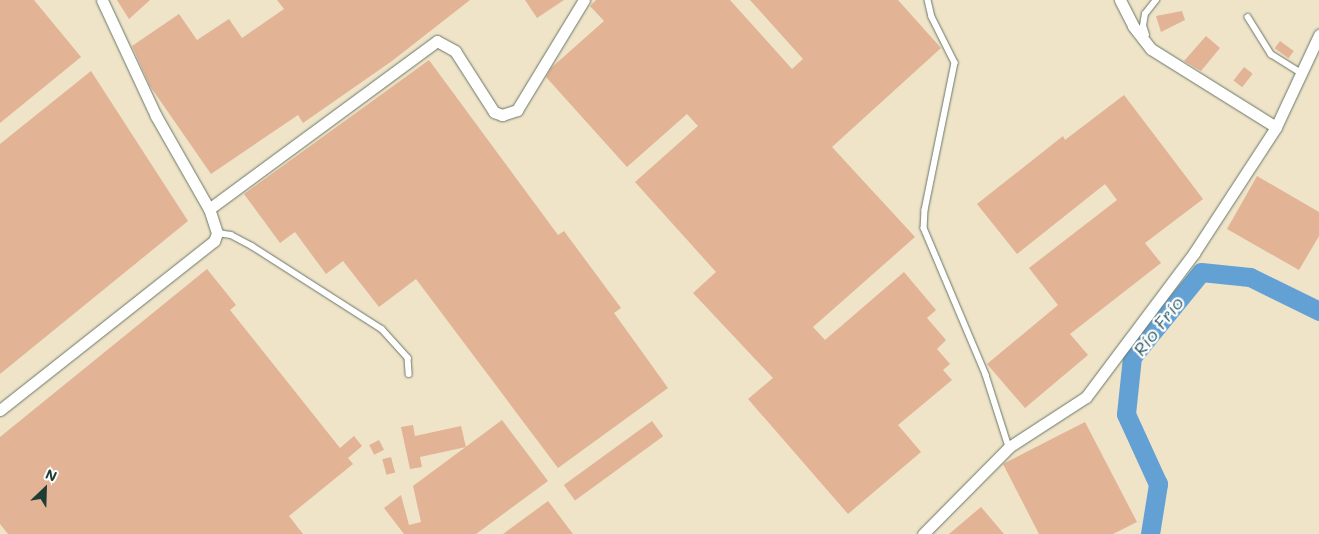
<!DOCTYPE html>
<html>
<head>
<meta charset="utf-8">
<style>
  body { margin:0 }
  #map { position:relative; width:1319px; height:534px; overflow:hidden; background:#efe4c8; font-family:Mali,sans-serif }
  div>[style] { position:absolute }
  [style*='--x'] { left:calc(var(--x)*1px); top:calc(var(--y)*1px); width:calc(var(--w)*1px); rotate:calc(var(--a)*1deg) }
  .river>* { height:19px; margin:-9.5px; padding:0 9.5px; transform-origin:9.5px; border-radius:9.5px; background:#63a0d4 }
  .building>* { inset:0; background:#e2b395; transform-origin:0 0 }
  .roads { filter:drop-shadow(0 0 1px #687768) drop-shadow(0 0 1px #687768) }
  .service>* { height:5.5px; margin:-2.75px; padding:0 2.75px; transform-origin:2.75px; border-radius:2.75px; background:#fff }
  .minor>* { height:11px; margin:-5.5px; padding:0 5.5px; transform-origin:5.5px; border-radius:5.5px; background:#fff }
  span { translate:-50% -50%; white-space:nowrap; text-align:center; line-height:1.15; -webkit-text-stroke:4.5px #fff; paint-order:stroke }
  .water-label { font-size:18px; color:#37606c; font-style:italic }
  .north { position:absolute; left:20px; top:464px; width:50px; height:50px; -webkit-text-stroke:4px #fff; paint-order:stroke; rotate:24deg; font-size:14px; font-weight:700; line-height:20px; text-align:center; color:#1f3d34 }
  .north::after { content:''; display:block; margin:auto; width:18px; height:22px; background:#1f3d34; clip-path:polygon(50% 0,100% 100%,50% 72%,0 100%) }
</style>
</head>
<body>
<div id="map">
  <div class="river">
    <i style="--x:1150;--y:534;--w:51;--a:-80.9"></i>
    <i style="--x:1158;--y:484;--w:77;--a:-114.6"></i>
    <i style="--x:1126;--y:414;--w:57;--a:-84"></i>
    <i style="--x:1132;--y:357;--w:109;--a:-50.9"></i>
    <i style="--x:1201;--y:272;--w:49;--a:5.8"></i>
    <i style="--x:1250;--y:277;--w:77;--a:26.2"></i>
  </div>
  <div class="building">
    <i style="clip-path:polygon(0 0,34px 0,81px 57px,0 123px)"></i>
    <i style="clip-path:polygon(117px 0,150px 0,129px 19px)"></i>
    <i style="clip-path:polygon(277px 0,470px 0,392px 61px,303px 123px,298px 115px,211px 174px,150px 86px,132px 46px,179px 14px,197px 40px,229px 19px,242px 38px,284px 9px)"></i>
    <i style="clip-path:polygon(525px 0,564px 0,537px 18px)"></i>
    <i style="clip-path:polygon(596px 0,730px 0,792px 69px,803px 59px,750px 0,898px 0,941px 48px,832px 147px,915px 237px,813px 327px,825px 340px,904px 272px,936px 310px,927px 318px,946px 340px,937px 349px,950px 364px,943px 370px,952px 380px,898px 425px,921px 452px,848px 514px,748px 399px,773px 378px,693px 293px,716px 272px,635px 182px,698px 126px,687px 114px,627px 167px,546px 77px,551px 68px,604px 21px,590px 6px)"></i>
    <i style="clip-path:polygon(1182px 11px,1185px 20px,1161px 32px,1156px 16px)"></i>
    <i style="clip-path:polygon(1206px 36px,1220px 48px,1201px 71px,1184px 61px)"></i>
    <i style="left:1280px;top:41px;width:17px;height:9px;rotate:36deg"></i>
    <i style="clip-path:polygon(429px 60px,558px 235px,564px 231px,621px 308px,614px 313px,668px 388px,558px 468px,416px 279px,379px 307px,343px 261px,326px 274px,295px 232px,280px 243px,244px 194px)"></i>
    <i style="left:1244px;top:67px;width:11px;height:17px;rotate:38deg"></i>
    <i style="clip-path:polygon(91px 71px,188px 221px,0 374px,0 144px)"></i>
    <i style="clip-path:polygon(1124px 95px,1203px 199px,1145px 243px,1161px 263px,1070px 334px,1088px 355px,1025px 408px,987px 364px,1058px 305px,1029px 268px,1117px 200px,1105px 184px,1017px 254px,977px 204px,1063px 136px,1065px 140px)"></i>
    <i style="clip-path:polygon(1257px 176px,1319px 212px,1319px 236px,1299px 270px,1227px 229px)"></i>
    <i style="clip-path:polygon(207px 269px,236px 305px,230px 310px,340px 448px,354px 436px,362px 446px,348px 458px,353px 464px,289px 516px,303px 534px,8px 534px,0 524px,0 437px)"></i>
    <i style="clip-path:polygon(502px 420px,548px 481px,476px 534px,404px 534px,384px 508px,401px 495px,409px 525px,421px 522px,413px 486px)"></i>
    <i style="left:652px;top:421px;width:19px;height:109px;rotate:54deg"></i>
    <i style="clip-path:polygon(1085px 422px,1137px 522px,1113px 534px,1039px 534px,1003px 464px)"></i>
    <i style="clip-path:polygon(413px 425px,415px 436px,461px 426px,466px 447px,420px 457px,422px 467px,410px 469px,401px 427px)"></i>
    <i style="left:379px;top:440px;width:11px;height:11px;rotate:63deg"></i>
    <i style="left:391px;top:457px;width:16px;height:9px;rotate:75deg"></i>
    <i style="clip-path:polygon(548px 501px,573px 534px,503px 534px)"></i>
    <i style="clip-path:polygon(981px 507px,1004px 534px,949px 534px)"></i>
  </div>
  <div class="roads">
    <div class="service">
      <i style="--x:928;--y:0;--w:17;--a:77"></i>
      <i style="--x:932;--y:17;--w:51;--a:63.4"></i>
      <i style="--x:955;--y:63;--w:150;--a:101.5"></i>
      <i style="--x:925;--y:210;--w:18;--a:93"></i>
      <i style="--x:924;--y:228;--w:160;--a:67.1"></i>
      <i style="--x:986;--y:375;--w:76;--a:72.3"></i>
      <i style="--x:1248;--y:17;--w:44;--a:58.1"></i>
      <i style="--x:1271;--y:54;--w:38;--a:32"></i>
      <i style="--x:1146;--y:35;--w:9;--a:-108"></i>
      <i style="--x:1143;--y:26;--w:12;--a:-81"></i>
      <i style="--x:1145;--y:14;--w:18;--a:-52"></i>
      <i style="--x:217;--y:233;--w:14;--a:8"></i>
      <i style="--x:231;--y:235;--w:24;--a:28"></i>
      <i style="--x:252;--y:246;--w:154;--a:32.6"></i>
      <i style="--x:382;--y:329;--w:39;--a:48"></i>
      <i style="--x:408;--y:358;--w:16;--a:86"></i>
    </div>
    <div class="minor">
      <i style="--x:1120;--y:0;--w:29;--a:63"></i>
      <i style="--x:1133;--y:26;--w:29;--a:52"></i>
      <i style="--x:1151;--y:49;--w:147;--a:32"></i>
      <i style="--x:209;--y:209;--w:283;--a:-36.4"></i>
      <i style="--x:437;--y:41;--w:21;--a:29"></i>
      <i style="--x:455;--y:51;--w:72;--a:57.4"></i>
      <i style="--x:494;--y:112;--w:9;--a:21"></i>
      <i style="--x:502;--y:115;--w:16;--a:-18"></i>
      <i style="--x:517;--y:110;--w:129;--a:-58.7"></i>
      <i style="--x:0;--y:410;--w:273;--a:-38.3"></i>
      <i style="--x:214;--y:241;--w:9;--a:-69"></i>
      <i style="--x:217;--y:233;--w:25;--a:-108"></i>
      <i style="--x:209;--y:209;--w:107;--a:-119.7"></i>
      <i style="--x:156;--y:116;--w:128;--a:-115"></i>
      <i style="--x:923;--y:534;--w:122;--a:-45.3"></i>
      <i style="--x:1009;--y:447;--w:92;--a:-33"></i>
      <i style="--x:1086;--y:397;--w:180;--a:-53.1"></i>
      <i style="--x:1194;--y:253;--w:150;--a:-56.9"></i>
      <i style="--x:1276;--y:127;--w:102;--a:-64.9"></i>
    </div>
  </div>
  <div class="water-label">
    <span style="left:1158px;top:326px;rotate:-52deg">Río Frío</span>
  </div>
  <div class="north">N</div>
</div>
</body>
</html>
